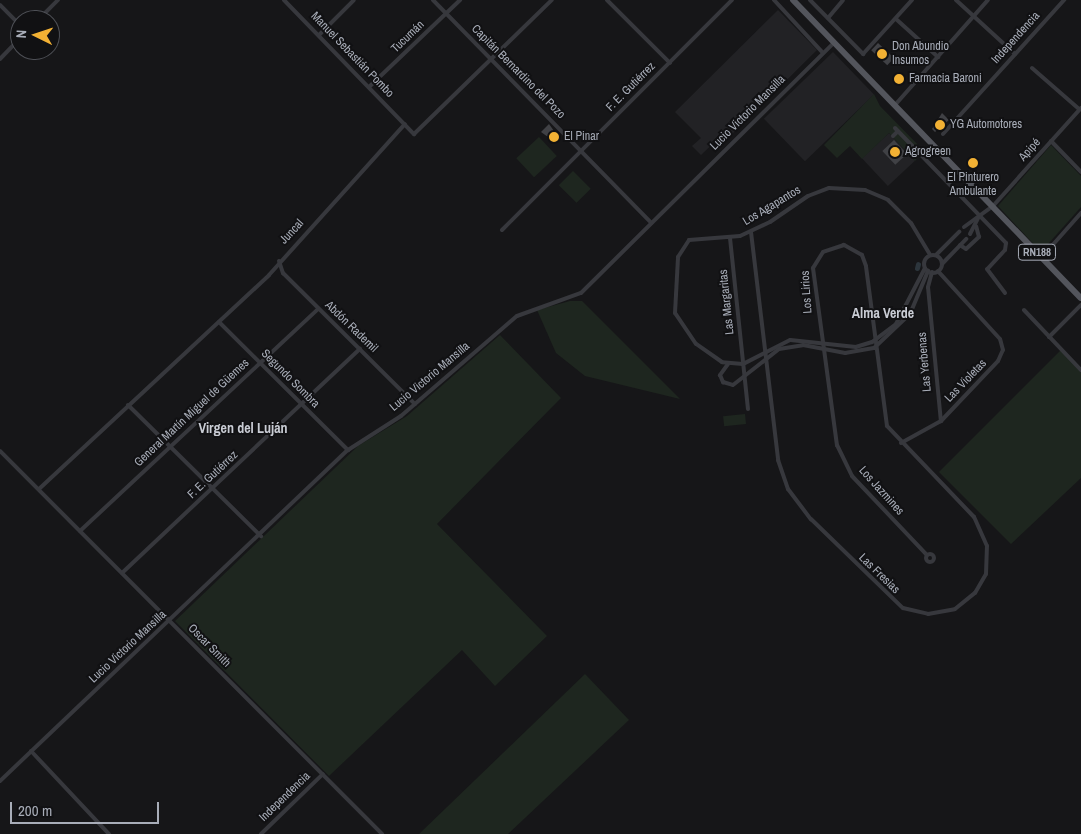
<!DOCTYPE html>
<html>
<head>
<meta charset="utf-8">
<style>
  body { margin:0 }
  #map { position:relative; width:1081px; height:834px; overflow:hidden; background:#161618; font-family:"Archivo Narrow",sans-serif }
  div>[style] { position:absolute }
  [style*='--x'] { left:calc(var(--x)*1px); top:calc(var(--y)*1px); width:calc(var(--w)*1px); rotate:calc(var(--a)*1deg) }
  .built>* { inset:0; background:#222225; transform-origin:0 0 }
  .green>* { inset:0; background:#1e261f; transform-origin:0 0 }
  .canal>* { height:5px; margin:-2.5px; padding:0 2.5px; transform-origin:2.5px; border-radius:2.5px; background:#2c353c }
  .building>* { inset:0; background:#404145; transform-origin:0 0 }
  .minor>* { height:4px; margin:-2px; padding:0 2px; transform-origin:2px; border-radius:2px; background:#37383d }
  .minor>.ring { margin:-2px; padding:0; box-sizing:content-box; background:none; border:4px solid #37383d; border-radius:50% }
  .primary>* { height:6px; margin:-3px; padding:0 3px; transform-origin:3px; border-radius:3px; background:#53555c }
  .dots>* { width:14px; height:14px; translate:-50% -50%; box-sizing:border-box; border:2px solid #111113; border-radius:50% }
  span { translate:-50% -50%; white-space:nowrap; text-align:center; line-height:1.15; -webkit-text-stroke:4px #111113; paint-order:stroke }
  .shield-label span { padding:1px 4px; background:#111113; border:1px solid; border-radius:4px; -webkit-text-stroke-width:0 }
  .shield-label { font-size:11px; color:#a8adb8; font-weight:700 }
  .street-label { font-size:12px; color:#a8adb8 }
  .poi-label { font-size:12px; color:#a8adb8 }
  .left { translate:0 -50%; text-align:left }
  .neighbourhood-label { font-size:14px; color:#c9ccd4; font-weight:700 }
  .north { position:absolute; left:10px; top:10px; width:50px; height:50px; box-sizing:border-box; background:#111113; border:1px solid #4d4f55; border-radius:50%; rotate:274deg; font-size:14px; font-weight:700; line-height:20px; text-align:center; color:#a8adb8 }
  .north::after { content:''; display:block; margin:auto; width:18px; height:22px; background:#f2b134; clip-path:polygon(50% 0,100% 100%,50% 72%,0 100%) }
  .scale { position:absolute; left:10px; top:802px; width:149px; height:22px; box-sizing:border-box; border:2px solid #a8adb8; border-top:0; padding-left:6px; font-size:15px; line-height:18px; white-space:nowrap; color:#a8adb8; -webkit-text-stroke:4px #111113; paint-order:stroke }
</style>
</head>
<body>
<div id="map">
  <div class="built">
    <i style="clip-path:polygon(778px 10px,817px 50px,727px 139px,722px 135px,701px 155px,692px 146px,701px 138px,675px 112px)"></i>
    <i style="left:833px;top:52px;width:59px;height:96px;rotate:46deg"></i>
    <i style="left:889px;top:133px;width:38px;height:37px;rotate:47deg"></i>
  </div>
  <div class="green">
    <i style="clip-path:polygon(874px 94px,880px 106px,924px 151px,915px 161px,889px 133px,862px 159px,850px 146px,837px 158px,824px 145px)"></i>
    <i style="left:539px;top:137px;width:26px;height:31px;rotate:47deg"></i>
    <i style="clip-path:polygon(1051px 145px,1081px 176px,1081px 207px,1041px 252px,998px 206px)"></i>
    <i style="left:573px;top:171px;width:25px;height:20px;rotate:45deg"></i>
    <i style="clip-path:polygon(570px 301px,582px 301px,680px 399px,585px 376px,556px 353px,537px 310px)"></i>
    <i style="clip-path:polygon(500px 335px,561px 398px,437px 524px,547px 636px,495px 686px,462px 650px,329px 776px,175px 621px,358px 446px,407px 416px)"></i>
    <i style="clip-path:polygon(1062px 349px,1081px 370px,1081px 478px,1011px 544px,939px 472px)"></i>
    <i style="left:745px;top:414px;width:10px;height:22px;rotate:84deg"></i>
    <i style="clip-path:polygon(585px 674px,629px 720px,508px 834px,419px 834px)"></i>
  </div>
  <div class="canal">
    <i style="--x:917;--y:268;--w:4;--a:-76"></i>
  </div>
  <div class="building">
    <i style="left:878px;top:43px;width:22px;height:10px;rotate:43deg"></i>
    <i style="clip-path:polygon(942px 113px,949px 120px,935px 132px,932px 129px)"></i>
    <i style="clip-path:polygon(549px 124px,559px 138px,555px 142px,541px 132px)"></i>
    <i style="left:894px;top:140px;width:19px;height:16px;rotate:47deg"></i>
  </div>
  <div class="minor">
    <i style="--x:284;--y:0;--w:187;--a:45.9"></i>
    <i style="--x:414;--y:134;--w:192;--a:-44.2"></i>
    <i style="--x:433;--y:0;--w:312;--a:45.6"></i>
    <i style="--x:607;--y:0;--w:89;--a:45"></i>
    <i style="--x:774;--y:0;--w:72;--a:47.2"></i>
    <i style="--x:810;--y:0;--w:76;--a:45.5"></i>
    <i style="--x:863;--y:54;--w:73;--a:-47.8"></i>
    <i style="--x:956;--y:0;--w:80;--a:42.5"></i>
    <i style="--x:0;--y:5;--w:28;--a:45"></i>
    <i style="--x:828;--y:18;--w:23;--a:-50"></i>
    <i style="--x:896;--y:19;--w:57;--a:42.1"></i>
    <i style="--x:38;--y:20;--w:28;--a:-45"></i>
    <i style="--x:319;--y:35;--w:49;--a:-45"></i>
    <i style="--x:0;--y:59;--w:29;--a:-46"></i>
    <i style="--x:1032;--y:68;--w:62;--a:41.1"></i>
    <i style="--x:369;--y:87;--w:126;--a:-43.7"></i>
    <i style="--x:895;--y:105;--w:140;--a:-48.5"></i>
    <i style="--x:895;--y:128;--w:160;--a:46"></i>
    <i style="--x:1006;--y:243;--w:7;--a:98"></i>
    <i style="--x:1005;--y:250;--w:26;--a:133"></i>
    <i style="--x:987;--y:269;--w:30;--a:53"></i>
    <i style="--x:943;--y:134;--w:181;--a:-47.9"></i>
    <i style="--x:893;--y:136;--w:7;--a:-45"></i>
    <i style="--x:1051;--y:141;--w:43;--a:45.9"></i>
    <i style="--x:911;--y:155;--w:7;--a:-45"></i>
    <i style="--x:964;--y:227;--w:36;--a:-36"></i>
    <i style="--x:993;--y:206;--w:132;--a:-48.1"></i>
    <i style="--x:502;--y:230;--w:325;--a:-45"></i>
    <i style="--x:751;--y:232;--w:230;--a:83.2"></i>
    <i style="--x:778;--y:460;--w:31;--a:71"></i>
    <i style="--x:788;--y:489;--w:38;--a:53"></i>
    <i style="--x:811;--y:519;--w:128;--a:44.1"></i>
    <i style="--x:903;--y:608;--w:26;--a:13"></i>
    <i style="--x:928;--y:614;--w:27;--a:-10"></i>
    <i style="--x:955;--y:609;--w:26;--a:-39"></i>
    <i style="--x:975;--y:593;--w:22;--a:-60"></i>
    <i style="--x:986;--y:574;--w:28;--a:-88"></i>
    <i style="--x:987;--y:546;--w:32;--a:-114"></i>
    <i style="--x:974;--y:517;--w:126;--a:-133.7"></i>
    <i style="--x:887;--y:426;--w:161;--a:-97.5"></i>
    <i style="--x:866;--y:266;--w:12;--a:-110"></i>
    <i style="--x:862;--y:255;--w:21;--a:-151"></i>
    <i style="--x:844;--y:245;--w:22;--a:162"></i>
    <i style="--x:823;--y:252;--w:19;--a:122"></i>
    <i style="--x:813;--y:268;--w:179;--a:82.3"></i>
    <i style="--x:837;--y:445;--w:34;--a:64"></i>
    <i style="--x:852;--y:476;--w:109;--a:46.5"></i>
    <i style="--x:970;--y:234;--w:20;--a:-63"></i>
    <i style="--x:730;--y:238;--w:172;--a:84"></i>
    <i style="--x:960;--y:245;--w:7;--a:34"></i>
    <i style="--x:966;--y:249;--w:18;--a:-43"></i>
    <i style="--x:979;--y:237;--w:11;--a:-105"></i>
    <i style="--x:1050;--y:248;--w:47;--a:-48.5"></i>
    <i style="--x:936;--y:255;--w:33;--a:-45"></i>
    <i class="ring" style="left:924px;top:255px;width:14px;height:14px"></i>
    <i style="--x:279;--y:261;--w:13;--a:72"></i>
    <i style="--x:283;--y:273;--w:186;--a:44.8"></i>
    <i style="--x:942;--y:264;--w:35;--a:-46"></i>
    <i style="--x:925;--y:268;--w:63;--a:117.4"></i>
    <i style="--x:896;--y:324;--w:30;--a:143"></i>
    <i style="--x:872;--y:342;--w:17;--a:163"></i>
    <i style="--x:856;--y:347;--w:66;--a:-173.9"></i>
    <i style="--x:790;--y:340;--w:53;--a:152.9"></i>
    <i style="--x:743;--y:364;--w:21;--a:-175"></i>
    <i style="--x:722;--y:362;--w:32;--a:-145"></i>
    <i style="--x:696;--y:344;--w:37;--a:-124"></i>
    <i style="--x:675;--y:313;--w:56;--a:-86.9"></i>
    <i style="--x:678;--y:257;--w:20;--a:-57"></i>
    <i style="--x:689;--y:240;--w:51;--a:-4.5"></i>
    <i style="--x:740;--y:236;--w:33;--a:-25"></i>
    <i style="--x:770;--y:222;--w:46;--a:-34.4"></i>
    <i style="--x:808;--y:196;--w:22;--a:-21"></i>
    <i style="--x:829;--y:188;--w:36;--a:3"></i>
    <i style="--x:865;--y:190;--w:25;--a:23"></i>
    <i style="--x:888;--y:200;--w:33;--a:45"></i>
    <i style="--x:911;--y:223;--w:37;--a:59"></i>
    <i style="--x:932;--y:272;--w:16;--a:105"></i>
    <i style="--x:928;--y:287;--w:135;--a:84.5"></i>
    <i style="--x:1024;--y:310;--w:83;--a:46.5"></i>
    <i style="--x:219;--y:322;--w:182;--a:44.8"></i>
    <i style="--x:1049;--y:337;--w:45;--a:-45"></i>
    <i style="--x:728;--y:364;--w:14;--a:126"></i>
    <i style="--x:720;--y:375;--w:8;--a:67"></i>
    <i style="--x:723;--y:382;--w:10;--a:17"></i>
    <i style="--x:733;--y:385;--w:58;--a:-38"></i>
    <i style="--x:779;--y:349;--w:24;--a:-9"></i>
    <i style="--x:803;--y:345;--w:43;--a:10.8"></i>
    <i style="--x:845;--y:353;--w:29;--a:-10"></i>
    <i style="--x:874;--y:348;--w:50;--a:-43.4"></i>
    <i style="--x:910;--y:314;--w:47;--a:-67.3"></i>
    <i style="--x:128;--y:405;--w:187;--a:44.6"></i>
    <i style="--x:901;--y:443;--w:46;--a:-28.8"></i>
    <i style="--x:941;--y:421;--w:83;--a:-46.5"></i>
    <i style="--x:998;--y:361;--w:12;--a:-66"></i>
    <i style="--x:1003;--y:350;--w:11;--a:-105"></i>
    <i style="--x:1000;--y:339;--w:92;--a:-132.4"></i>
    <i style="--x:0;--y:451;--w:541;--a:45.07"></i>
    <i style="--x:39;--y:489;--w:314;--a:-42.9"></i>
    <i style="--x:269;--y:275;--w:203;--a:-48"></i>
    <i style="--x:80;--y:531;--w:325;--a:-43"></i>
    <i class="ring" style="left:926px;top:554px;width:4px;height:4px"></i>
    <i style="--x:122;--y:573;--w:327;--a:-43.3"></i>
    <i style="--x:31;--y:751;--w:114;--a:46.8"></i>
    <i style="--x:0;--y:781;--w:480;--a:-43.6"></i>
    <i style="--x:348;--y:450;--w:63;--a:-32.7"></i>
    <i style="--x:401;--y:416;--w:153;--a:-40.8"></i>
    <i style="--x:517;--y:316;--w:68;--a:-19.8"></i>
    <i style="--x:581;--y:293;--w:356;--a:-44.7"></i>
    <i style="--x:261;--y:834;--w:86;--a:-44.1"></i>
  </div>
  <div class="primary">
    <i style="--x:793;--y:0;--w:414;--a:46"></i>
  </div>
  <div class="dots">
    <i style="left:882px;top:54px;background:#f2b134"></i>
    <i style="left:899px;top:79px;background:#f2b134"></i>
    <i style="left:940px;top:125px;background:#f2b134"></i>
    <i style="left:554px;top:137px;background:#f2b134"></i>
    <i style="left:895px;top:152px;background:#f2b134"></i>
    <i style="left:973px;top:163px;background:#f2b134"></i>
  </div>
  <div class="shield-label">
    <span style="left:1037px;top:252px">RN188</span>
  </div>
  <div class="street-label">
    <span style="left:408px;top:37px;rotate:-44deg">Tucumán</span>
    <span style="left:1016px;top:38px;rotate:-48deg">Independencia</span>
    <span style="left:352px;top:55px;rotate:46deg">Manuel Sebastián Pombo</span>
    <span style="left:518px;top:72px;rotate:45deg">Capitán Bernardino del Pozo</span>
    <span style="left:631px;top:87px;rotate:-45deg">F. E. Gutiérrez</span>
    <span style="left:748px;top:113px;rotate:-45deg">Lucio Victorio Mansilla</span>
    <span style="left:1030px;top:150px;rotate:-48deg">Apipé</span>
    <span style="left:772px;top:206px;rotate:-31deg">Los Agapantos</span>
    <span style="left:292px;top:232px;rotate:-47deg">Juncal</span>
    <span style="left:807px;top:292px;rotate:-94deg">Los Lirios</span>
    <span style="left:727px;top:302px;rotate:-96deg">Las Margaritas</span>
    <span style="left:351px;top:327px;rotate:44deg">Abdón Rademil</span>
    <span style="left:925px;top:362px;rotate:-95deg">Las Yerbenas</span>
    <span style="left:430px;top:377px;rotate:-40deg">Lucio Victorio Mansilla</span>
    <span style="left:290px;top:379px;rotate:45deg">Segundo Sombra</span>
    <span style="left:966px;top:381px;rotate:-46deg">Las Violetas</span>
    <span style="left:192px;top:413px;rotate:-43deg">General Martín Miguel de Güemes</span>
    <span style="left:213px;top:475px;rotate:-43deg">F. E. Gutiérrez</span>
    <span style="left:881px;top:491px;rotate:48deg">Los Jazmines</span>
    <span style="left:879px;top:574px;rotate:44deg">Las Fresias</span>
    <span style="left:209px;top:646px;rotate:45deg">Oscar Smith</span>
    <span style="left:128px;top:647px;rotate:-43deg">Lucio Victorio Mansilla</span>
    <span style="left:285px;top:797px;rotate:-44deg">Independencia</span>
  </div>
  <div class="poi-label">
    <span class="left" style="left:892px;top:54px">Don Abundio<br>Insumos</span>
    <span class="left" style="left:909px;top:79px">Farmacia Baroni</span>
    <span class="left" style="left:950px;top:125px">YG Automotores</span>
    <span class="left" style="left:564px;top:137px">El Pinar</span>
    <span class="left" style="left:905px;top:152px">Agrogreen</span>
    <span style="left:973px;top:185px">El Pinturero<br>Ambulante</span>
  </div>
  <div class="neighbourhood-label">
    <span style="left:883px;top:313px">Alma Verde</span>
    <span style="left:243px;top:428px">Virgen del Luján</span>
  </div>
  <div class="north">N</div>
  <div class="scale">200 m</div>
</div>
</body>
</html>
